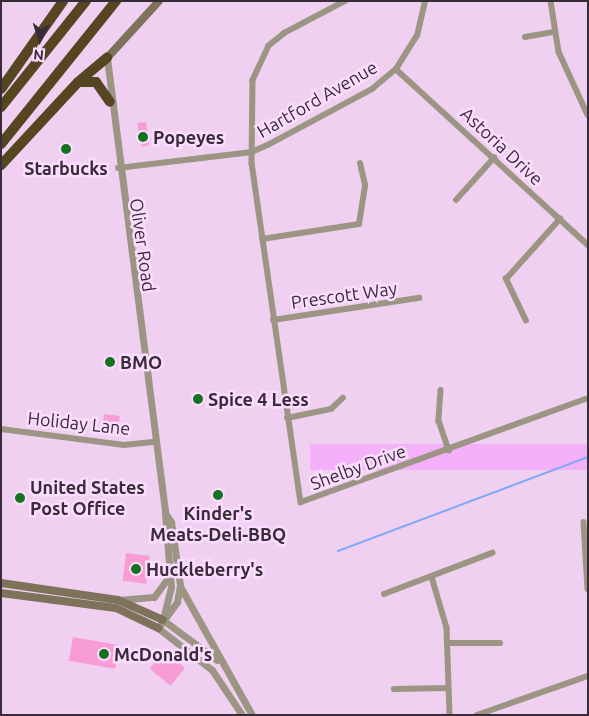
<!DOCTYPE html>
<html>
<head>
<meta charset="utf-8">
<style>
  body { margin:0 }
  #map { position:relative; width:589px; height:716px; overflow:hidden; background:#efd0f1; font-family:Ubuntu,sans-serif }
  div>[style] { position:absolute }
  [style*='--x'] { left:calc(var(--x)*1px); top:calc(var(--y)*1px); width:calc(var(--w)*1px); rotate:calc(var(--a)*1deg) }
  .green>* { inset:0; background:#f5b0fa; transform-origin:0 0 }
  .stream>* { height:2px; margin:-1px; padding:0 1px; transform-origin:1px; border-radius:1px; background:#82a8f9 }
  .building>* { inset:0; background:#f89dd3; transform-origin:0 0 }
  .minor>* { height:5.5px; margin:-2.75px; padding:0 2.75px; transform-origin:2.75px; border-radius:2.75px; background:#9d9584 }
  .tertiary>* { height:7px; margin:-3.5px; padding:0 3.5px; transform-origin:3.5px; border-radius:3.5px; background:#9d9584 }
  .secondary>* { height:8px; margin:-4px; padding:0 4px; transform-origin:4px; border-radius:4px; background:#7e725a }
  .motorway>* { height:10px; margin:-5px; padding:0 5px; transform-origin:5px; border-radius:5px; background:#564521 }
  .dots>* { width:14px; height:14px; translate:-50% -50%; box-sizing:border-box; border:2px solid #fdddff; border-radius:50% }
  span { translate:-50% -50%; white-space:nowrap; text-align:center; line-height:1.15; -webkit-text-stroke:5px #fdddff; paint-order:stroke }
  .street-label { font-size:18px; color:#382c39 }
  .poi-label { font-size:18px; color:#382c39; font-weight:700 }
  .left { translate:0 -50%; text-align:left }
  .frame { position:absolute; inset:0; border:2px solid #382c39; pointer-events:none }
  .north { position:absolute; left:15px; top:15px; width:50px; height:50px; -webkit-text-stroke:4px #fdddff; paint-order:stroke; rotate:185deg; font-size:14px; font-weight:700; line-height:20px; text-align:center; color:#382c39 }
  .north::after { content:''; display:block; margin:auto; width:18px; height:22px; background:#382c39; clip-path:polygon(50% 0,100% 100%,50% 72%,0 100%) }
</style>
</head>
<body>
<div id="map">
  <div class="green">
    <i style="left:588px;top:444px;width:26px;height:278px;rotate:90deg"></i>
  </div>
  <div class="stream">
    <i style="--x:338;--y:551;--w:267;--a:-20.6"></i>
  </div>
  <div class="building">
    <i style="clip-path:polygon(146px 122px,149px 145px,142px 147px,137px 123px)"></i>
    <i style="left:104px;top:414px;width:16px;height:8px;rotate:7deg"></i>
    <i style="left:126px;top:553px;width:24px;height:28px;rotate:7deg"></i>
    <i style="left:73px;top:637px;width:47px;height:24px;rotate:10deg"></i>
    <i style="left:164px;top:651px;width:27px;height:23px;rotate:39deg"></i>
  </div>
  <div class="minor">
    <i style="--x:346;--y:1;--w:69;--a:152.3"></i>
    <i style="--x:285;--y:33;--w:21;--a:141"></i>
    <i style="--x:269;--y:46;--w:38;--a:115"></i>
    <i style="--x:253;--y:81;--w:82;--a:90.7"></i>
    <i style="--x:252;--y:163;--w:343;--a:81.8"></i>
    <i style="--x:301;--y:502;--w:305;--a:-19.9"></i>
    <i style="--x:551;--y:1;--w:52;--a:81.1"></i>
    <i style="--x:559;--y:52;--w:69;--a:65.3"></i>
    <i style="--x:525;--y:37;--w:29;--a:-10"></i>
    <i style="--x:396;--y:69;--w:260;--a:42.5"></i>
    <i style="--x:118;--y:168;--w:135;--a:-6.8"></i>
    <i style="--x:252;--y:152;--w:17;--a:-24"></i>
    <i style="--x:268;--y:145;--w:118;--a:-28.3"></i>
    <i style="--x:372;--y:89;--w:31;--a:-40"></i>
    <i style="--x:396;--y:69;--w:39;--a:-58"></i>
    <i style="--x:417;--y:36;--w:36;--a:-77"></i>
    <i style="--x:456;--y:200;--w:57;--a:-47.9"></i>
    <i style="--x:262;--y:239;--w:98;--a:-8.8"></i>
    <i style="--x:359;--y:224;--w:39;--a:-81"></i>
    <i style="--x:365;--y:185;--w:22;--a:-103"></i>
    <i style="--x:273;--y:320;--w:148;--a:-8.6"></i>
    <i style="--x:526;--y:321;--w:47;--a:-115.5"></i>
    <i style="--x:506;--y:279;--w:81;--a:-48"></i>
    <i style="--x:441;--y:390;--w:31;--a:94"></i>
    <i style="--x:439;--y:421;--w:31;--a:71"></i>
    <i style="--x:287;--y:418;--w:45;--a:-11.6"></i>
    <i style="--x:331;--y:409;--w:16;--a:-43"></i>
    <i style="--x:1;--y:429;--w:124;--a:7.4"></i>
    <i style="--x:124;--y:445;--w:31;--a:-6"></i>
    <i style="--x:584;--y:522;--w:67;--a:86.6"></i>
    <i style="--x:432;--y:577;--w:53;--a:73.6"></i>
    <i style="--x:447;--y:628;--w:87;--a:88"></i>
    <i style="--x:384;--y:594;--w:116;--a:-20.8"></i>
    <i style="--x:447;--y:643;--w:53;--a:0"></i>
    <i style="--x:394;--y:689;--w:53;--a:-1.1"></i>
    <i style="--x:477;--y:715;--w:118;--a:-19.4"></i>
  </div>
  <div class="tertiary">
    <i style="--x:107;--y:58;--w:459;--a:82.7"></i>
    <i style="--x:165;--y:513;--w:74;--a:85.4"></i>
    <i style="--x:171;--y:587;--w:34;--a:104"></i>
    <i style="--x:165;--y:513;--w:11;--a:56"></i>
    <i style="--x:171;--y:522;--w:64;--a:81.9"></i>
    <i style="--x:180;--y:585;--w:17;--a:100"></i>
    <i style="--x:177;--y:602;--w:32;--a:126"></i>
    <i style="--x:158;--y:628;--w:68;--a:37.9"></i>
    <i style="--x:212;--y:670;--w:54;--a:56.3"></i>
    <i style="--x:181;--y:588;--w:145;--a:60.8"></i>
    <i style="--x:118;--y:600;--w:36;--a:-5"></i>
    <i style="--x:154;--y:597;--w:26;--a:-54"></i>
    <i style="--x:163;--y:620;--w:67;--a:36.5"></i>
  </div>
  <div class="secondary">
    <i style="--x:107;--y:58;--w:77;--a:-47.6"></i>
    <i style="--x:1;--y:583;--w:118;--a:8.3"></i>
    <i style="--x:118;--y:600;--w:49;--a:24"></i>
    <i style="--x:1;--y:593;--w:116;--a:7.4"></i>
    <i style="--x:116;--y:608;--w:47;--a:25.5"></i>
  </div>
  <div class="motorway">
    <i style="--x:79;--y:82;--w:17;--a:0"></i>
    <i style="--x:96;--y:82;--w:24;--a:55"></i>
    <i style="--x:1;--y:89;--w:108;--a:-54.8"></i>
    <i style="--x:1;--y:107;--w:136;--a:-51.3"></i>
    <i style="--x:1;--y:144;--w:184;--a:-51.2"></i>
    <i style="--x:1;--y:165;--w:113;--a:-47.1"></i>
    <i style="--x:78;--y:82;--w:38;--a:-40"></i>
  </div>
  <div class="dots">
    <i style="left:143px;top:137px;background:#14711f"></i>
    <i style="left:66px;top:149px;background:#14711f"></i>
    <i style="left:110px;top:362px;background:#14711f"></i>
    <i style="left:198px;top:399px;background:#14711f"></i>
    <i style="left:218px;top:495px;background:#14711f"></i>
    <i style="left:20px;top:498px;background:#14711f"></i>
    <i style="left:136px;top:569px;background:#14711f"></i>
    <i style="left:104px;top:654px;background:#14711f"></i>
  </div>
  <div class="street-label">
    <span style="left:317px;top:99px;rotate:-30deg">Hartford Avenue</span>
    <span style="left:502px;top:146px;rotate:43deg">Astoria Drive</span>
    <span style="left:143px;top:245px;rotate:82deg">Oliver Road</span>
    <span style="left:344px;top:295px;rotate:-8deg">Prescott Way</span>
    <span style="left:79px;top:423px;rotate:6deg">Holiday Lane</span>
    <span style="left:358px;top:467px;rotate:-20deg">Shelby Drive</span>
  </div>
  <div class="poi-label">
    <span class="left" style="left:153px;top:137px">Popeyes</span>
    <span style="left:66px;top:168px">Starbucks</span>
    <span class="left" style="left:120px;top:362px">BMO</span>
    <span class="left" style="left:208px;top:399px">Spice 4 Less</span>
    <span class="left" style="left:30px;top:498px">United States<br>Post Office</span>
    <span style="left:218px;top:524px">Kinder's<br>Meats-Deli-BBQ</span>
    <span class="left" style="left:146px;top:569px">Huckleberry's</span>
    <span class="left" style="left:114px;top:654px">McDonald's</span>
  </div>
  <div class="frame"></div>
  <div class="north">N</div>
</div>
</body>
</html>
